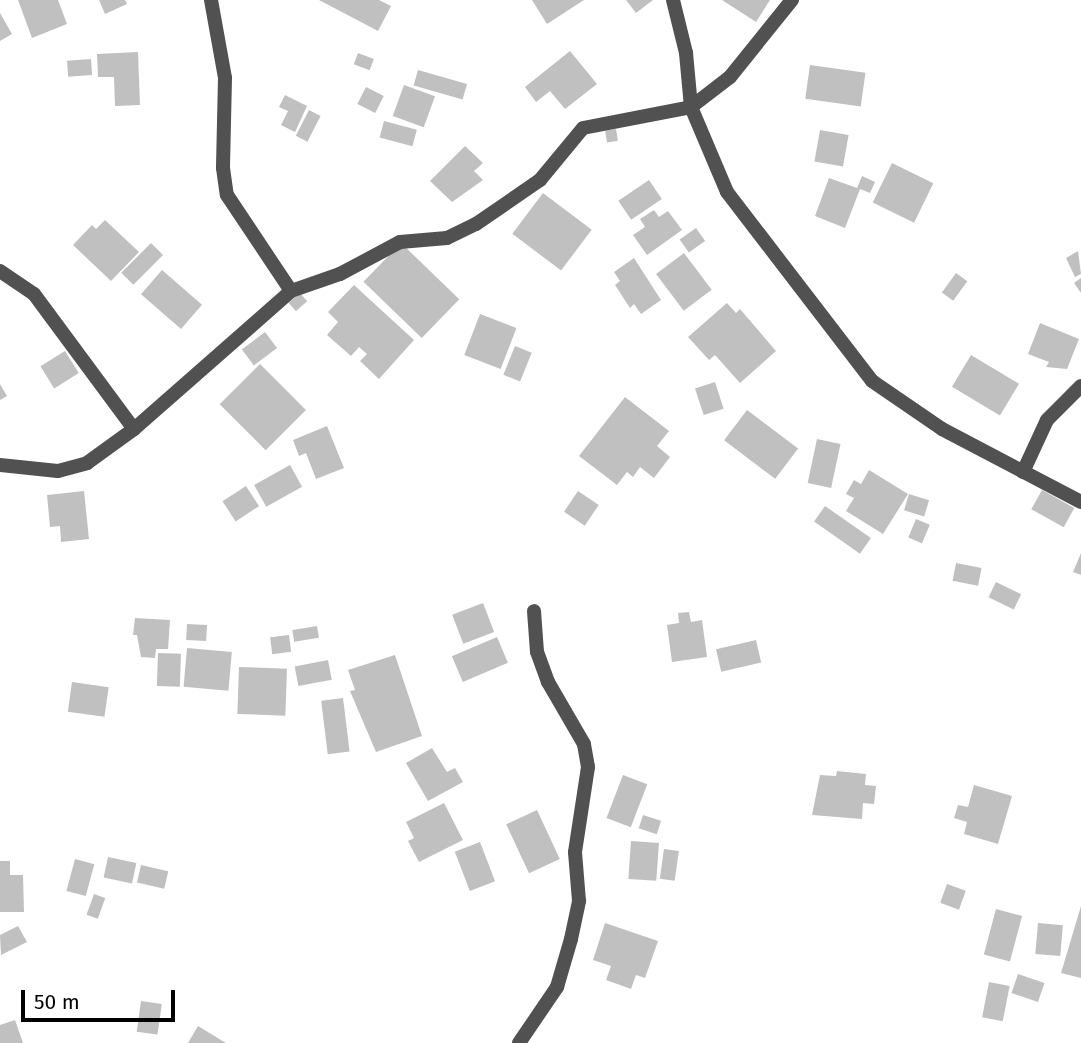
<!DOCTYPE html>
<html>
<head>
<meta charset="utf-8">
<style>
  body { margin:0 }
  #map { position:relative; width:1081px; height:1043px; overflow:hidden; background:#fff; font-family:"Fira Sans",sans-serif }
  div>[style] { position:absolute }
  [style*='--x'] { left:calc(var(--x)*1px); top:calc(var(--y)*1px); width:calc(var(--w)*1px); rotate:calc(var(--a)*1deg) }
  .building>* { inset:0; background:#c0c0c0; transform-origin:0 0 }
  .street>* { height:14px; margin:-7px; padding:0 7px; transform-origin:7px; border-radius:7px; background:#515151 }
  span { translate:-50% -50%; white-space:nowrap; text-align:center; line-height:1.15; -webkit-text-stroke:7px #fff; paint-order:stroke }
  .scale { position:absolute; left:21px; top:990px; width:154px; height:32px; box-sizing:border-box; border:4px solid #000; border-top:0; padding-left:9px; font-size:21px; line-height:24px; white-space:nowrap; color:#000; -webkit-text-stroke:5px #fff; paint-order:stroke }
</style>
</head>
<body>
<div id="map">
  <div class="building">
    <i style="clip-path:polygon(18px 0,58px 0,67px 24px,32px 38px)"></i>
    <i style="clip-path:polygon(99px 0,125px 0,127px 4px,105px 14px)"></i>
    <i style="clip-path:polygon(319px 0,379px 0,391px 6px,378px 31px)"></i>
    <i style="clip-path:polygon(532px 0,584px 0,547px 24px)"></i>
    <i style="clip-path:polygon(626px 0,653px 0,636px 13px)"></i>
    <i style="clip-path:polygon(722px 0,770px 0,756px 22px)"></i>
    <i style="clip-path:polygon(0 13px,12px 34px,0 41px)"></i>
    <i style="clip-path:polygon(570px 51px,597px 84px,565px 109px,550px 91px,536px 102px,525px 87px)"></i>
    <i style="clip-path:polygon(138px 52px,140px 105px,115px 106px,114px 77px,98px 77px,97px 54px)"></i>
    <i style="left:358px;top:53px;width:17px;height:12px;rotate:21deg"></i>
    <i style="left:91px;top:59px;width:16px;height:24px;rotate:86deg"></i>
    <i style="left:810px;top:65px;width:56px;height:34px;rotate:8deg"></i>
    <i style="left:418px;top:70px;width:51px;height:16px;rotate:16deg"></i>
    <i style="left:404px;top:85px;width:33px;height:33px;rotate:20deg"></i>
    <i style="left:366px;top:87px;width:20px;height:19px;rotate:27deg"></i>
    <i style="clip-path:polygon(285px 95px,307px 106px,295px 132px,281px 125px,288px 111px,279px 107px)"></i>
    <i style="left:309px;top:110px;width:13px;height:29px;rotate:27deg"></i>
    <i style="left:384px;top:121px;width:34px;height:17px;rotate:15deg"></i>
    <i style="left:616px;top:129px;width:12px;height:11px;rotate:81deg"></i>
    <i style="left:820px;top:130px;width:29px;height:32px;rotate:10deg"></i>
    <i style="clip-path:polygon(465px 146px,483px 163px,474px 171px,483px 180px,452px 202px,430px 181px)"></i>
    <i style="left:892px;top:163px;width:46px;height:44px;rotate:26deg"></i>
    <i style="clip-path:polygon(862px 176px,875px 182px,870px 193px,860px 189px,845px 228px,815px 216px,829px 178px,857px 188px)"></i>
    <i style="left:649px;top:180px;width:23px;height:37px;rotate:56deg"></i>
    <i style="left:543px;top:193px;width:61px;height:51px;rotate:37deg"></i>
    <i style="clip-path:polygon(654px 210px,659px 217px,668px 211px,682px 230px,647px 255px,633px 235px,645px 227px,640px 219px)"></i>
    <i style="clip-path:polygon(105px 220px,139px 252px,111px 281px,73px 245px,92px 225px,96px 229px)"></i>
    <i style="left:696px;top:228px;width:16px;height:20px;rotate:55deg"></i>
    <i style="left:151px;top:243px;width:17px;height:42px;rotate:45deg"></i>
    <i style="left:401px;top:243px;width:81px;height:54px;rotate:44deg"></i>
    <i style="clip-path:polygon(1078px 251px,1081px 274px,1075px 277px,1066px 258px)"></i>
    <i style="left:684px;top:253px;width:46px;height:35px;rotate:53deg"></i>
    <i style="clip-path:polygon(634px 258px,661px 300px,641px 314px,634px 304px,630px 308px,615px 285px,620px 281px,614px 272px)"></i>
    <i style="left:162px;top:270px;width:53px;height:32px;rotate:41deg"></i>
    <i style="left:956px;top:273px;width:14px;height:24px;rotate:36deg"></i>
    <i style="clip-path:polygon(1081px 278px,1081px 293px,1074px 283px)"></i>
    <i style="clip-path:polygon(354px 285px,414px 340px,379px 379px,360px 361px,367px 354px,359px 347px,351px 356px,327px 335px,338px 322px,328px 312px)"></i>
    <i style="left:300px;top:293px;width:11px;height:15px;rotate:49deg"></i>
    <i style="clip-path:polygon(727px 303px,736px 313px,740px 309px,776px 351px,740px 383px,715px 355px,709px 360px,688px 337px)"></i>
    <i style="left:480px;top:314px;width:39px;height:44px;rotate:21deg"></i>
    <i style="clip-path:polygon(1040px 323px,1079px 339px,1067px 369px,1046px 367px,1049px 362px,1028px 354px)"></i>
    <i style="left:265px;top:332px;width:20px;height:29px;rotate:53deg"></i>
    <i style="left:515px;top:346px;width:18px;height:31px;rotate:22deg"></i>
    <i style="left:65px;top:351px;width:26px;height:29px;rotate:58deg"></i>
    <i style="left:971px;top:355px;width:56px;height:37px;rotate:31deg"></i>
    <i style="left:260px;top:364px;width:65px;height:57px;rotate:45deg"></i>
    <i style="left:715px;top:382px;width:28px;height:21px;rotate:72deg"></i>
    <i style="clip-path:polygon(0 384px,7px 396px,0 400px)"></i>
    <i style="clip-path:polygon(625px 397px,669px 431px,657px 446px,670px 457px,654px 478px,640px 467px,633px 477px,627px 472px,617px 485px,579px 456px)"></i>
    <i style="left:747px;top:410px;width:64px;height:38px;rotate:37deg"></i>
    <i style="clip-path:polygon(327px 426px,344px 468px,316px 479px,306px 453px,299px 456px,293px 440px)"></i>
    <i style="left:817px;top:439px;width:24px;height:45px;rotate:12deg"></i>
    <i style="left:290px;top:465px;width:25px;height:41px;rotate:61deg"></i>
    <i style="clip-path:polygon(869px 470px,908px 494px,883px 534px,846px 511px,854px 498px,846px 494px,854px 480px,861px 484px)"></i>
    <i style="left:246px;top:486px;width:24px;height:28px;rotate:57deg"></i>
    <i style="left:1042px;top:490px;width:37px;height:22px;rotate:29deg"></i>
    <i style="clip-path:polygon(84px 491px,89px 539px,61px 542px,60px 526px,50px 527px,47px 495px)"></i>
    <i style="left:578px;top:491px;width:25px;height:25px;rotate:34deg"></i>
    <i style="left:909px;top:494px;width:21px;height:17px;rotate:17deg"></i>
    <i style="left:825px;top:506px;width:56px;height:19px;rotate:35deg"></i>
    <i style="left:916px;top:519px;width:15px;height:20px;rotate:23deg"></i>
    <i style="clip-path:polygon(1081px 553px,1081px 575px,1073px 572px)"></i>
    <i style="left:956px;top:563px;width:26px;height:18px;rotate:11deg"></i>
    <i style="left:996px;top:582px;width:28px;height:17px;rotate:26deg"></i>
    <i style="left:483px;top:603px;width:31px;height:33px;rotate:69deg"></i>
    <i style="clip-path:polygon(689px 612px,691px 622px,702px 620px,707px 657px,672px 662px,667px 625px,679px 623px,678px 613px)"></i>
    <i style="clip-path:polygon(135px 618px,170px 620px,168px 649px,156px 649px,155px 658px,141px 657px,137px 635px,133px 635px)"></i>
    <i style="left:187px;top:624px;width:20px;height:16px;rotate:3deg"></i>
    <i style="left:317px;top:626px;width:12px;height:25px;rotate:81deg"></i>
    <i style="left:289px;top:635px;width:17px;height:19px;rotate:83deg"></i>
    <i style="left:497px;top:637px;width:28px;height:49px;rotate:67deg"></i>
    <i style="left:756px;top:640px;width:23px;height:41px;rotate:77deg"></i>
    <i style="left:187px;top:648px;width:45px;height:39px;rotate:5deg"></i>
    <i style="left:158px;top:653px;width:23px;height:33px;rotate:2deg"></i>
    <i style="clip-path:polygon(395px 655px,422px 736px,376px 752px,350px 691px,355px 690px,348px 670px)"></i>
    <i style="left:328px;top:660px;width:20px;height:34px;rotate:79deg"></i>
    <i style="left:239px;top:667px;width:48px;height:47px;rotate:2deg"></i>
    <i style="left:72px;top:682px;width:37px;height:30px;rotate:8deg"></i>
    <i style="left:343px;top:698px;width:54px;height:22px;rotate:83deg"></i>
    <i style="clip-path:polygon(432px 748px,447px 772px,455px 768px,463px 782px,428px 801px,406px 763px)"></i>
    <i style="clip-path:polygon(837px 771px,866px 774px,865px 785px,876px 786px,874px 804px,863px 803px,862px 819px,812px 815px,820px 775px,836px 776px)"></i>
    <i style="left:623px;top:775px;width:26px;height:46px;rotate:21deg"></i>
    <i style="clip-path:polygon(974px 785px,1012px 796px,998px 844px,964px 834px,967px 822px,954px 818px,958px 805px,968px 807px)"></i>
    <i style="clip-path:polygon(444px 803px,463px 840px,419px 862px,408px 841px,414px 838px,406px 822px)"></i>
    <i style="left:537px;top:810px;width:54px;height:34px;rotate:65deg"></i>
    <i style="left:643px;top:815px;width:19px;height:14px;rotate:18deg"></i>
    <i style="left:631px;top:841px;width:28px;height:38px;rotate:4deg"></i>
    <i style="left:480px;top:842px;width:42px;height:27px;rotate:69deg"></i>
    <i style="left:664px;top:849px;width:15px;height:30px;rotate:8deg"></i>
    <i style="left:108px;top:857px;width:29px;height:21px;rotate:12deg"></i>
    <i style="left:75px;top:859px;width:20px;height:33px;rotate:15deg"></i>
    <i style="clip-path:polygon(0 861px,10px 861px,10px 875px,23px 875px,24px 912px,0 912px)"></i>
    <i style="left:141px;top:865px;width:28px;height:18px;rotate:13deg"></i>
    <i style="left:947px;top:884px;width:20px;height:20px;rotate:20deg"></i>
    <i style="left:94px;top:894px;width:12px;height:22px;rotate:20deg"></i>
    <i style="clip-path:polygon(1081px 906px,1081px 978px,1061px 973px)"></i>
    <i style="left:996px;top:909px;width:27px;height:47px;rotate:15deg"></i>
    <i style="clip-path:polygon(605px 923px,658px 941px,645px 978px,636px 975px,631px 989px,606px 980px,611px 966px,593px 960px)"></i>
    <i style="left:1038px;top:923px;width:25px;height:31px;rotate:5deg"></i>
    <i style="clip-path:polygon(18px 926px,27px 942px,1px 955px,0 935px)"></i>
    <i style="left:1018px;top:974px;width:28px;height:20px;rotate:19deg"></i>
    <i style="left:989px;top:982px;width:21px;height:36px;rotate:11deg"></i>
    <i style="left:141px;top:1001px;width:21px;height:31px;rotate:8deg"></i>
    <i style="clip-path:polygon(15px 1020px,23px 1043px,0 1043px,0 1025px)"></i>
    <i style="clip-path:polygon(198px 1026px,226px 1043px,188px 1043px)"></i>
  </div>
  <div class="street">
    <i style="--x:211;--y:0;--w:79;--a:79.8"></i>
    <i style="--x:225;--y:78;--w:90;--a:91.3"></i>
    <i style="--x:223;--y:168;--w:27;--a:82"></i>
    <i style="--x:227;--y:195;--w:115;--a:56.3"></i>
    <i style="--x:673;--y:0;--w:55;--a:76.2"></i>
    <i style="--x:686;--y:53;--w:54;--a:84.7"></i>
    <i style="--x:691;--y:107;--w:92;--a:67"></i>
    <i style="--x:727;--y:192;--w:238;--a:52.5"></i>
    <i style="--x:872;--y:381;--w:85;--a:34.4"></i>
    <i style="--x:942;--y:429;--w:157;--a:27.7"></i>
    <i style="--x:0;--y:271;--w:41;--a:34.1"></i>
    <i style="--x:34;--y:294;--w:168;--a:53.5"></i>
    <i style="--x:0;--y:465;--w:58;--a:5.9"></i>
    <i style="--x:58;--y:471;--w:30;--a:-15"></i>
    <i style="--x:87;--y:463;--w:58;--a:-35.9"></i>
    <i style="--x:134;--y:429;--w:209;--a:-41.3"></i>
    <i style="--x:291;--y:291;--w:52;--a:-19.1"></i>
    <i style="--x:340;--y:274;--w:68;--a:-28.1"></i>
    <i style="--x:400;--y:242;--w:47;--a:-4.9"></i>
    <i style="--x:447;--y:238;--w:32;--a:-26"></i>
    <i style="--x:476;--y:224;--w:78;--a:-34.5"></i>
    <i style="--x:540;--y:180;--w:67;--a:-50.4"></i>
    <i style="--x:583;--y:128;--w:110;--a:-11"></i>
    <i style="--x:691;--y:107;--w:49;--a:-37.6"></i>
    <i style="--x:730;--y:77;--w:99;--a:-51.2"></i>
    <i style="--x:1023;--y:472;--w:57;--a:-65.2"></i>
    <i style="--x:1047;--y:420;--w:48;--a:-45"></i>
    <i style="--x:519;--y:1043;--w:68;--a:-55.8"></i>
    <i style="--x:557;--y:987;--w:50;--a:-73.7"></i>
    <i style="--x:571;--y:939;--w:39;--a:-78"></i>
    <i style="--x:579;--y:901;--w:49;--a:-94.7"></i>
    <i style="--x:575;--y:852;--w:86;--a:-81.3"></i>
    <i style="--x:588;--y:767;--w:23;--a:-100"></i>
    <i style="--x:584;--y:744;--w:72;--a:-120.1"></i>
    <i style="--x:548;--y:682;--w:32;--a:-110"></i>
    <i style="--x:537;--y:652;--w:41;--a:-94.2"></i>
  </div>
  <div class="scale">50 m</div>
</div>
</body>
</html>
